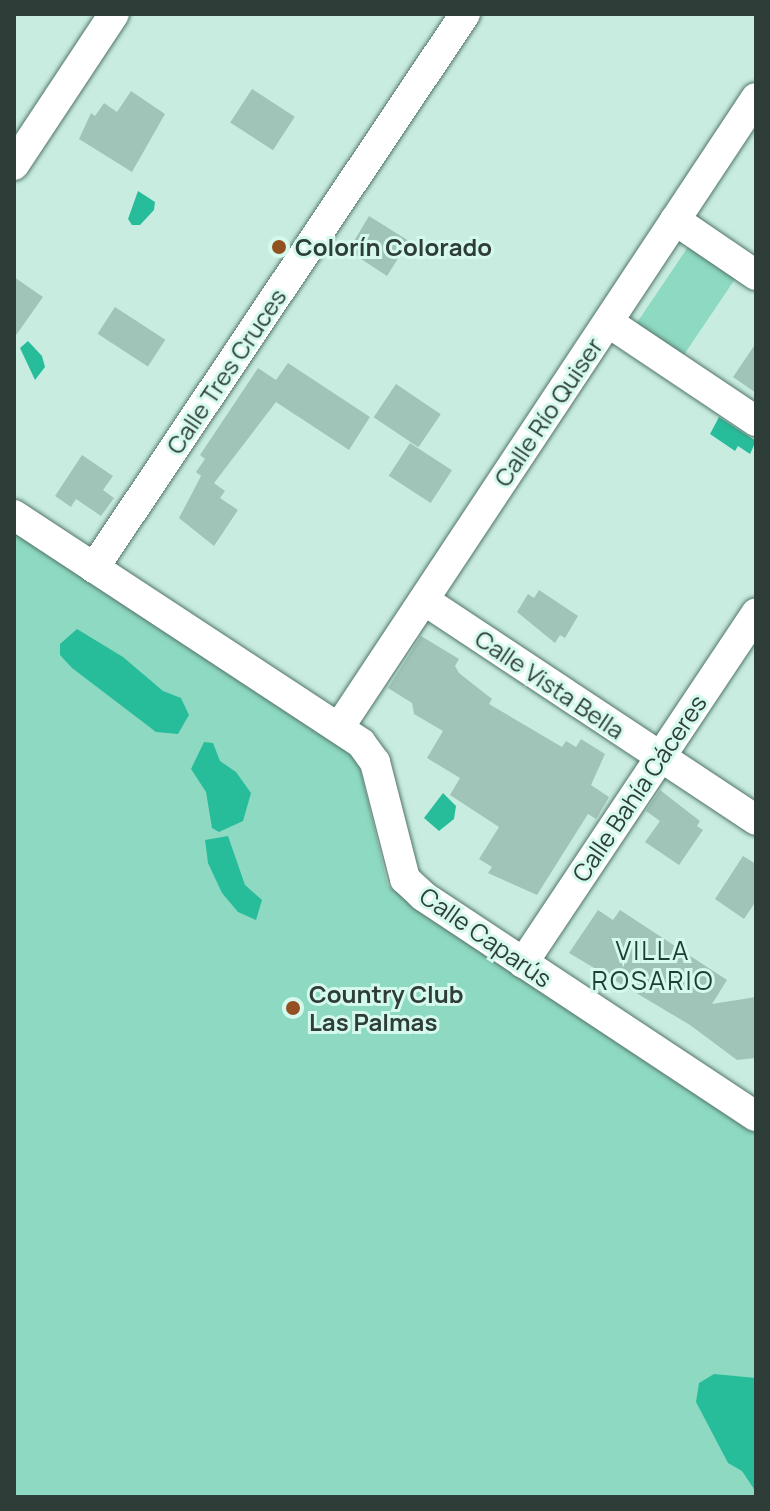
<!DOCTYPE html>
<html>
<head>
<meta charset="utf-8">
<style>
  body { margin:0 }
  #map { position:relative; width:770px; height:1511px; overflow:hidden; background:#c8ede0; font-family:Manrope,sans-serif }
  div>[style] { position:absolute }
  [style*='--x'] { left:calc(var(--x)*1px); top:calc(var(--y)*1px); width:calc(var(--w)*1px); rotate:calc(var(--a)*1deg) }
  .green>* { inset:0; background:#8ed9c2; transform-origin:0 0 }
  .water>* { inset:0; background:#28bd9a }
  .building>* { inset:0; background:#a0c4b8; transform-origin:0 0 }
  .roads { filter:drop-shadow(0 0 2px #527469) drop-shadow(0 0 2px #527469) }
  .minor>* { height:30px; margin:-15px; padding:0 15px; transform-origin:15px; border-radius:15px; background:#fff }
  .dots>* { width:22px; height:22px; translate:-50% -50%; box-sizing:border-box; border:4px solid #d5faed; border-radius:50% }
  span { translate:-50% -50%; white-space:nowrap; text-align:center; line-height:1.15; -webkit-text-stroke:6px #d5faed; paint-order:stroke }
  .poi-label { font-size:24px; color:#2f3d38; font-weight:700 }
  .left { translate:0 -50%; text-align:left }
  .street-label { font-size:24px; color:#2f3d38 }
  .neighbourhood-label { font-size:26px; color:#1e3f35; letter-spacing:2px }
  .frame { position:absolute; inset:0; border:16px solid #2f3d38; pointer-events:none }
</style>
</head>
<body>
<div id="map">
  <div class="green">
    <i style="left:690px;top:244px;width:57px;height:98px;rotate:34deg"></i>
    <i style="clip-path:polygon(14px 523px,355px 747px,388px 886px,756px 1131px,756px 1497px,14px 1497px)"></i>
  </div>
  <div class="water">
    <i style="clip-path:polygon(138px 191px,155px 202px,154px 210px,140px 225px,132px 225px,128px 219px)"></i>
    <i style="clip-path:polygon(28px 341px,42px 356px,45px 367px,35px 380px,20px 348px)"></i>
    <i style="clip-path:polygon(719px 417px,756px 441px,750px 454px,738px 446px,735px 451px,710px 434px)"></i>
    <i style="clip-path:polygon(77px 629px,123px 657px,163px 691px,181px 698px,189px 715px,178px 734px,156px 732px,72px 668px,60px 655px,60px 644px)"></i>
    <i style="clip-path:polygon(204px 742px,213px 743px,220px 761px,236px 772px,251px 793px,243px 821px,219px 832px,212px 828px,206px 792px,191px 769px)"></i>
    <i style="clip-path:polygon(443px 793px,456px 806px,454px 819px,439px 831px,424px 818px)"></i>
    <i style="clip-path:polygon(228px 836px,245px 885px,262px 900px,256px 920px,238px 912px,222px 893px,208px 863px,205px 840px)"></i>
    <i style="clip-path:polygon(714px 1374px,756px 1378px,756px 1492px,742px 1471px,728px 1463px,696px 1402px,699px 1383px)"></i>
  </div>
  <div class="building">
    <i style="left:252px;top:89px;width:51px;height:40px;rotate:33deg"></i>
    <i style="clip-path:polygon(131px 91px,165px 114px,132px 172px,79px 139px,91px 113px,95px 116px,104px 103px,117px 112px)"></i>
    <i style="clip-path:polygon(369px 216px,409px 241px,387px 276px,352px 253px,351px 246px)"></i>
    <i style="clip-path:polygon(14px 277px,43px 297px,14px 338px)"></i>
    <i style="left:115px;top:307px;width:60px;height:32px;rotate:33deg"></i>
    <i style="clip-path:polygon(756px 343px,756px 393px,733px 377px)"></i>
    <i style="clip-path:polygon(288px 363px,370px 417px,349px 450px,276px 402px,214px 483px,225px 491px,220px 498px,238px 510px,214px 546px,179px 518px,201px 476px,196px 472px,205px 459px,200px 455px,258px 368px,276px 380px)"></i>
    <i style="left:396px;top:384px;width:54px;height:40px;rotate:34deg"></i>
    <i style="left:410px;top:443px;width:50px;height:39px;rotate:33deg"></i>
    <i style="clip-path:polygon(82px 455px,113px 476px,103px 490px,114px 498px,101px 516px,76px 499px,71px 507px,55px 496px)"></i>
    <i style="clip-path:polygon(539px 590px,578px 616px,565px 638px,560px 635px,555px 643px,517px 612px,528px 594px,534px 598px)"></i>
    <i style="clip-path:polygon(421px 636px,459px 659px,455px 666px,459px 673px,492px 699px,489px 704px,562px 747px,566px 741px,576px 747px,581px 739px,605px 754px,591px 785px,609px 797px,596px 819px,588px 814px,537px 895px,488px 873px,492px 867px,479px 859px,499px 827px,450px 795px,460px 778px,427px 758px,443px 731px,414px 714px,412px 703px,388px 688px)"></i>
    <i style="clip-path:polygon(660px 790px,700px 821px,697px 826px,703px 830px,679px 865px,645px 842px,660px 821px,646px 811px)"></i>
    <i style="clip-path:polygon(743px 856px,756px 864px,756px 901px,744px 919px,715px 899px)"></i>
    <i style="clip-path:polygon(598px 910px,613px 920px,620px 910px,727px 980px,712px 1004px,756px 997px,756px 1058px,737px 1060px,690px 1025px,569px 953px)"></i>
  </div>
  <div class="roads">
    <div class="minor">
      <i style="--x:14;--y:165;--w:181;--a:-56.5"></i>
      <i style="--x:675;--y:220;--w:98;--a:34.2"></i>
      <i style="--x:608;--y:322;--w:178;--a:33.8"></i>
      <i style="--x:14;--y:515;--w:415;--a:33.3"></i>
      <i style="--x:361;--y:743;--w:24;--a:54"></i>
      <i style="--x:375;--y:762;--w:121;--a:75.6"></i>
      <i style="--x:405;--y:879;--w:25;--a:43"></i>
      <i style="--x:423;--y:896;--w:399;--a:33.5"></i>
      <i style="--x:94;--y:568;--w:667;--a:-56.19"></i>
      <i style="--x:424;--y:600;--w:398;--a:33.5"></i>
      <i style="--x:340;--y:726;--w:753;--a:-56.48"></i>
      <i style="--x:523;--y:963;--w:420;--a:-56.3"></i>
    </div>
  </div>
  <div class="dots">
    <i style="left:279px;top:247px;background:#935021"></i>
    <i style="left:293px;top:1008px;background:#935021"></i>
  </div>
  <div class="poi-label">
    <span class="left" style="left:295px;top:247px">Colorín Colorado</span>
    <span class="left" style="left:309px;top:1008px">Country Club<br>Las Palmas</span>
  </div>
  <div class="street-label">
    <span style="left:226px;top:371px;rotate:-56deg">Calle Tres Cruces</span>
    <span style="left:548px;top:412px;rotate:-56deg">Calle Río Quiser</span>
    <span style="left:550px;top:684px;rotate:34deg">Calle Vista Bella</span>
    <span style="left:639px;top:788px;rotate:-56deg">Calle Bahía Cáceres</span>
    <span style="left:486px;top:937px;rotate:35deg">Calle Caparús</span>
  </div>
  <div class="neighbourhood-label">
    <span style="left:653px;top:966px">VILLA<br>ROSARIO</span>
  </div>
  <div class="frame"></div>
</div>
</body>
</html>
